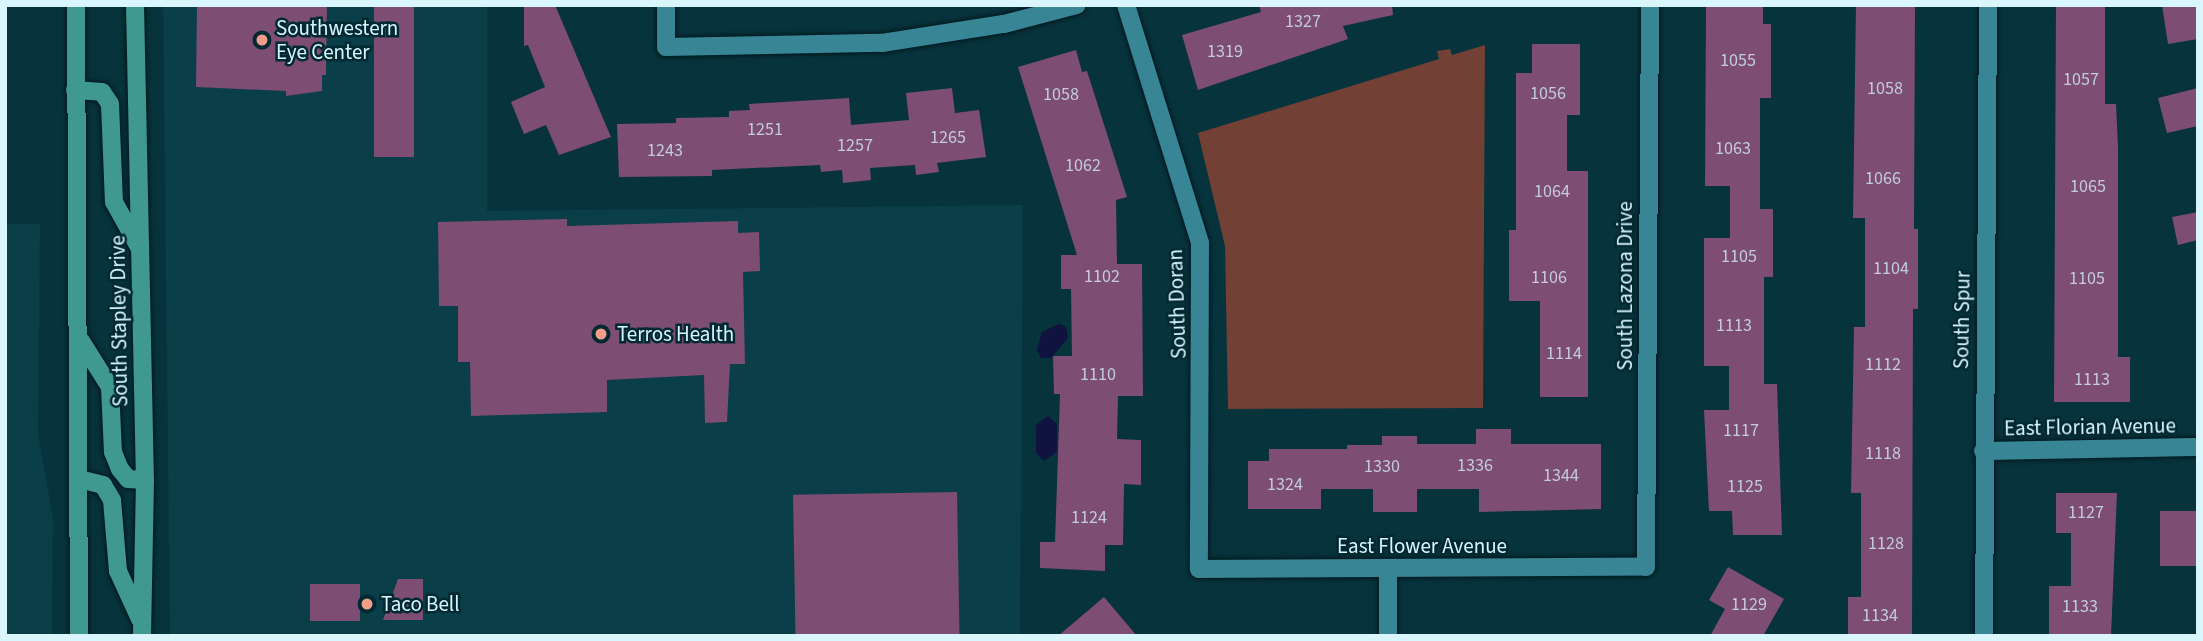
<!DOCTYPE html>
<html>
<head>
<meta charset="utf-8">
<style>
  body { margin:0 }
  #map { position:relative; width:2203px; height:641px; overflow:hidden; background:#07333c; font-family:"Source Sans 3",sans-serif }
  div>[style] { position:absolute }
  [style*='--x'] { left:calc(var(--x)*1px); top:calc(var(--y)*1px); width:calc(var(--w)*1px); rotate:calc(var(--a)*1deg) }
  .built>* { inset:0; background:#0a3e48 }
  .green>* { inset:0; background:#724034 }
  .water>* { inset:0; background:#101340 }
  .building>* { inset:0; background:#7d4d73; transform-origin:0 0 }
  .roads { filter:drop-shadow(0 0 2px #02191e) drop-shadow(0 0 2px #02191e) }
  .minor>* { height:18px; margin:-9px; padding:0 9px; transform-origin:9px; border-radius:9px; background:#388596 }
  .secondary>* { height:18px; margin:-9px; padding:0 9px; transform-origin:9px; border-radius:9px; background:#3f9990 }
  .dots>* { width:19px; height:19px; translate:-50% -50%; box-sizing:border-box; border:4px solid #002931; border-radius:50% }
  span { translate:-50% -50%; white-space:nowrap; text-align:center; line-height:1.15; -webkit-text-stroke:5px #002931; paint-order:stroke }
  .number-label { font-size:18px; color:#c2ccda }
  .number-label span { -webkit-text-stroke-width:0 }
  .poi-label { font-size:21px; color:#d9f6fd }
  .left { translate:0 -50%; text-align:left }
  .street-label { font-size:21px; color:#d9f6fd }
  .frame { position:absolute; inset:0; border:7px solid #d9f6fd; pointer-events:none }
</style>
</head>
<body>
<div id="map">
  <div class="built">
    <i style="clip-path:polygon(163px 5px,487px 5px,487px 211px,1023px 205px,1020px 636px,170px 636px)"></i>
    <i style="clip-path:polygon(5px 224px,40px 224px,38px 435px,53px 517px,52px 636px,5px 636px)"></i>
  </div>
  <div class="green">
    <i style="clip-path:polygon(1485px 45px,1483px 408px,1228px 409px,1225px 246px,1198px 133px,1439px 59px,1437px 51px,1450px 49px,1452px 55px)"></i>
  </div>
  <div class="water">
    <i style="clip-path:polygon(1059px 324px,1066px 327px,1068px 338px,1051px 358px,1041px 358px,1037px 350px,1042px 332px)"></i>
    <i style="clip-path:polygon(1048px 416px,1057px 424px,1057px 452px,1044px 461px,1036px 453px,1036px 425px)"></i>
  </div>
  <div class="building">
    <i style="clip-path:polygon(197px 5px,327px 5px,326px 75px,322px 75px,322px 91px,286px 96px,286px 91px,196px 87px)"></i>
    <i style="left:374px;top:5px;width:40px;height:152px"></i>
    <i style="clip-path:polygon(524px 5px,555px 5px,611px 137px,559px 155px,546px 125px,524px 134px,511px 102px,545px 87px,528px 45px,524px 46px)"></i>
    <i style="clip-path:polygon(1259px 5px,1392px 5px,1393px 15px,1343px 26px,1348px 39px,1198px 90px,1182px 35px,1261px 12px)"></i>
    <i style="clip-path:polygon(1706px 5px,1763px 5px,1763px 24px,1771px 24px,1771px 98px,1760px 98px,1760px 209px,1773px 209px,1773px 277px,1764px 277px,1764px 384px,1777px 384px,1782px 535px,1733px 535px,1732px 511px,1709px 511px,1704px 410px,1729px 410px,1729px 366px,1704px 366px,1704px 238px,1730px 238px,1730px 186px,1705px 186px)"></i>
    <i style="clip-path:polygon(1856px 5px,1915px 5px,1914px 229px,1918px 229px,1918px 309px,1913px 309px,1912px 636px,1848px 636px,1848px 597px,1861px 597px,1861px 493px,1851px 493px,1854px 327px,1865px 327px,1865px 218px,1853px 218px)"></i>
    <i style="clip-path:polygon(2056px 5px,2105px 5px,2105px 104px,2116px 104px,2118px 147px,2118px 357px,2130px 357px,2130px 402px,2054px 402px)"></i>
    <i style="clip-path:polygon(2162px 5px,2198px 5px,2198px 39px,2168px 44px)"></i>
    <i style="clip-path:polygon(1532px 44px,1580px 44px,1580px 115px,1567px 115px,1567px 171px,1588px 171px,1588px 397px,1540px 397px,1540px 301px,1509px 301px,1509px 230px,1516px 230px,1516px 73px,1532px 73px)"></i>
    <i style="clip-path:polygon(1076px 50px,1082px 72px,1087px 71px,1127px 197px,1116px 200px,1117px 264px,1142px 264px,1143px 396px,1118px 396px,1117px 439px,1141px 440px,1141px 485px,1124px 484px,1123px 545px,1105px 545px,1105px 571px,1040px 568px,1040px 542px,1055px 542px,1060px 394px,1054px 394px,1053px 356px,1072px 356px,1071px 289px,1061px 289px,1061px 255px,1077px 255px,1018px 67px)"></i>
    <i style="clip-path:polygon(952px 88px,955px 113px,979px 110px,986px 157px,937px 163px,939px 172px,916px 175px,915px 165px,870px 168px,871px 180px,843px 183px,842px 170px,821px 172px,820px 165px,712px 170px,712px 176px,619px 177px,617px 124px,676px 123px,676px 118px,729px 117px,729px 111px,750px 110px,749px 104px,849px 98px,851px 125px,909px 120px,906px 93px)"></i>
    <i style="clip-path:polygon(2198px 88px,2198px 126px,2167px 133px,2158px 98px)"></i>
    <i style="clip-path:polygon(2198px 212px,2198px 240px,2178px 245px,2172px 217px)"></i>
    <i style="clip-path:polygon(567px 219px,567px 226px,738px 221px,738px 233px,759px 232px,760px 271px,743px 272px,745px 364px,730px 364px,727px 422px,705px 423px,704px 375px,607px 380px,607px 412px,471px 416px,470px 362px,458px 362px,458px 306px,439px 306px,438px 222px)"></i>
    <i style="clip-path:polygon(1476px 429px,1511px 429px,1511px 444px,1601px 444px,1601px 509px,1479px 512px,1479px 489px,1417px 489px,1417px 512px,1373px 512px,1373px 489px,1321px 489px,1321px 509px,1248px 509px,1248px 461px,1269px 461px,1269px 449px,1347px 449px,1347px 445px,1382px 445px,1382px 436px,1417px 436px,1417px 444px,1476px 444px)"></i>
    <i style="left:957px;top:492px;width:144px;height:164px;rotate:89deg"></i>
    <i style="clip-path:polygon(2056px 493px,2117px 493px,2111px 636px,2049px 636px,2049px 586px,2071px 586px,2071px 533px,2056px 533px)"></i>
    <i style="left:2160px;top:511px;width:38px;height:55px"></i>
    <i style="clip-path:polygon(1728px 567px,1784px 599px,1763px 636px,1710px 636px,1725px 609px,1709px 600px)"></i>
    <i style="clip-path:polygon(398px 579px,423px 579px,423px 620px,383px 620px)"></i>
    <i style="left:310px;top:584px;width:50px;height:37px"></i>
    <i style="clip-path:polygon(1104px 597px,1137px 636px,1058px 636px)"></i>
  </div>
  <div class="roads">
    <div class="minor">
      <i style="--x:666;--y:5;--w:42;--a:90"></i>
      <i style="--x:666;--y:47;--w:216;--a:-1.1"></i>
      <i style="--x:882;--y:43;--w:123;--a:-8.9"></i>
      <i style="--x:1004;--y:24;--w:75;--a:-14.6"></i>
      <i style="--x:1126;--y:5;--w:249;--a:72.7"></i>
      <i style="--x:1200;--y:243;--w:326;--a:90.2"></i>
      <i style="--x:1199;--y:569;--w:447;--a:-0.3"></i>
      <i style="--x:1646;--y:567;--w:562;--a:-89.59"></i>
      <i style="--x:1983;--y:451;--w:215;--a:-1.1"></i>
      <i style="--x:1388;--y:636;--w:68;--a:-90"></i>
      <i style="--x:1984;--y:636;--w:631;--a:-89.64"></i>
    </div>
    <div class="secondary">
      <i style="--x:76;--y:5;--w:631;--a:89.73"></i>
      <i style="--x:135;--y:5;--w:475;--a:88.8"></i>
      <i style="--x:145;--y:480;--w:156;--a:91.1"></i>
      <i style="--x:75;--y:90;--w:27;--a:4"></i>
      <i style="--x:102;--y:92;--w:14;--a:56"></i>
      <i style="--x:110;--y:104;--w:98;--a:87.7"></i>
      <i style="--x:114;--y:202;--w:54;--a:61"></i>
      <i style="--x:81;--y:341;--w:54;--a:57.8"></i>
      <i style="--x:110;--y:387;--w:65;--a:87.4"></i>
      <i style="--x:113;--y:452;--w:18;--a:68"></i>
      <i style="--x:120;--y:469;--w:13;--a:51"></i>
      <i style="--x:128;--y:479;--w:17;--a:3"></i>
      <i style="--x:79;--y:479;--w:25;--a:14"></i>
      <i style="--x:103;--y:485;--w:17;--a:59"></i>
      <i style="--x:112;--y:500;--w:71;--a:85.2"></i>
      <i style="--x:118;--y:571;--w:53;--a:65.4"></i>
    </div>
  </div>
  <div class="dots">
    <i style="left:262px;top:40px;background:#f49e89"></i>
    <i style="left:601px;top:334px;background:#f49e89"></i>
    <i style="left:367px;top:604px;background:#f49e89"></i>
  </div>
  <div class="number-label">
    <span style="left:1303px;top:22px">1327</span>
    <span style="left:1225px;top:52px">1319</span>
    <span style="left:1738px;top:61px">1055</span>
    <span style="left:2081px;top:80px">1057</span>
    <span style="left:1885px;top:89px">1058</span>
    <span style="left:1548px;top:94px">1056</span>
    <span style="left:1061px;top:95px">1058</span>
    <span style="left:765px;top:130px">1251</span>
    <span style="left:948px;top:138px">1265</span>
    <span style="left:855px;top:146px">1257</span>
    <span style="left:1733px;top:149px">1063</span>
    <span style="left:665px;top:151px">1243</span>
    <span style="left:1083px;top:166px">1062</span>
    <span style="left:1883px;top:179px">1066</span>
    <span style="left:2088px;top:187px">1065</span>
    <span style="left:1552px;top:192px">1064</span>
    <span style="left:1739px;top:257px">1105</span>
    <span style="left:1891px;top:269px">1104</span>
    <span style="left:1102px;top:277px">1102</span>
    <span style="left:1549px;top:278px">1106</span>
    <span style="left:2087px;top:279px">1105</span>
    <span style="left:1734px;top:326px">1113</span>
    <span style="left:1564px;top:354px">1114</span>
    <span style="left:1883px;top:365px">1112</span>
    <span style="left:1098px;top:375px">1110</span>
    <span style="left:2092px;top:380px">1113</span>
    <span style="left:1741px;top:431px">1117</span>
    <span style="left:1883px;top:454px">1118</span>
    <span style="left:1475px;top:466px">1336</span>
    <span style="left:1382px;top:467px">1330</span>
    <span style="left:1561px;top:476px">1344</span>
    <span style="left:1285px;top:485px">1324</span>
    <span style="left:1745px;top:487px">1125</span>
    <span style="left:2086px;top:513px">1127</span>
    <span style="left:1089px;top:518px">1124</span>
    <span style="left:1886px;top:544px">1128</span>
    <span style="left:1749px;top:605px">1129</span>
    <span style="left:2080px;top:607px">1133</span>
    <span style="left:1880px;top:616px">1134</span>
  </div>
  <div class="poi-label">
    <span class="left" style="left:276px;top:40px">Southwestern<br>Eye Center</span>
    <span class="left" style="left:617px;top:334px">Terros Health</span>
    <span class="left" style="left:381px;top:604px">Taco Bell</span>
  </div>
  <div class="street-label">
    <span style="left:1625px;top:286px;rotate:-90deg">South Lazona Drive</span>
    <span style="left:1177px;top:304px;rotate:-92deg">South Doran</span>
    <span style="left:1962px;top:320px;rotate:-89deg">South Spur</span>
    <span style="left:119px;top:321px;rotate:-91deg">South Stapley Drive</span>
    <span style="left:2090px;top:427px;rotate:-1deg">East Florian Avenue</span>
    <span style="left:1422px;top:546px">East Flower Avenue</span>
  </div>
  <div class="frame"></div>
</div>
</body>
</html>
